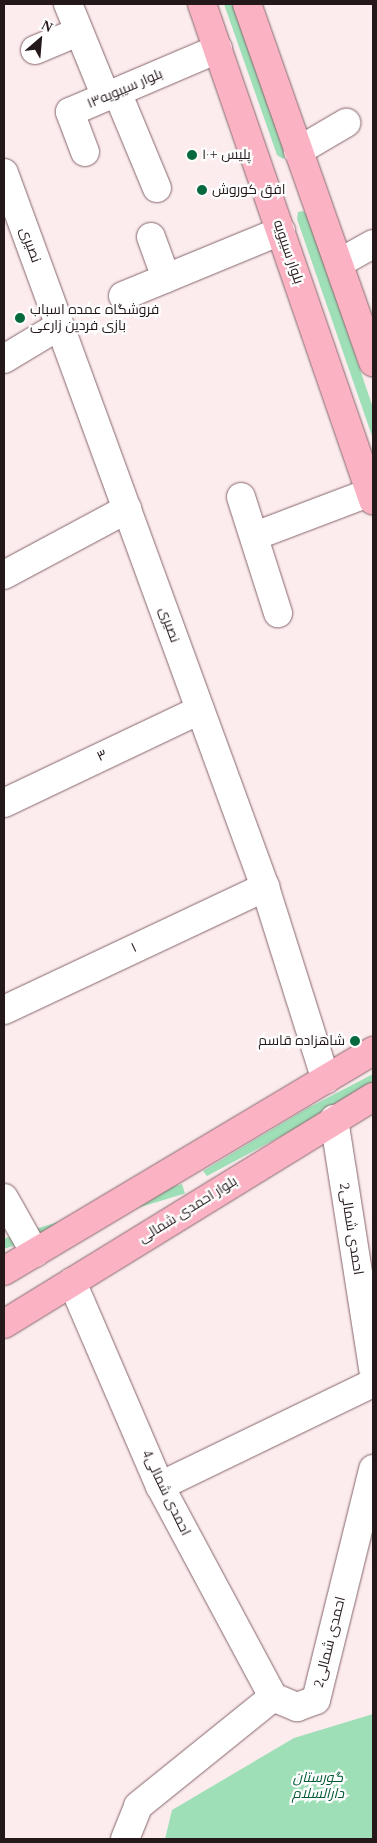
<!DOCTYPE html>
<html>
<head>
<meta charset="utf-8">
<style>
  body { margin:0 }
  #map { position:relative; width:377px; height:1843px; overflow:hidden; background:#fcecee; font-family:"Times New Roman",Cairo,serif }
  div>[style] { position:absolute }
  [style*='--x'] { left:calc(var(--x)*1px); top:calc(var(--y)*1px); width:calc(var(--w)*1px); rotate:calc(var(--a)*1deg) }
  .green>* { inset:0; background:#9edfb7; transform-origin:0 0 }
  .roads { filter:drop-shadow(0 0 1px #86656b) drop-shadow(0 0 1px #86656b) }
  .minor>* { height:28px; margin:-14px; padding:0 14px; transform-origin:14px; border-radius:14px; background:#fff }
  .major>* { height:28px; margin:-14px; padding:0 14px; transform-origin:14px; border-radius:14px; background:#fbb3c4 }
  .dots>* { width:14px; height:14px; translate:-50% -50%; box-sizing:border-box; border:2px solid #fefefe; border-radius:50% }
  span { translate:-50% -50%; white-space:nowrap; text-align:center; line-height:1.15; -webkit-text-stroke:4.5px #fefefe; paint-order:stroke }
  .street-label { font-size:14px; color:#25181a }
  .poi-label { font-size:14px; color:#25181a }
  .left { translate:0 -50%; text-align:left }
  .right { translate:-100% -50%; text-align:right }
  .park-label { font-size:14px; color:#005a34; font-style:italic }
  .frame { position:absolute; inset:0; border:5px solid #25181a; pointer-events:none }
  .north { position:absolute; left:15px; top:15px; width:50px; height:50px; -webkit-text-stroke:4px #fefefe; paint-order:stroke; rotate:27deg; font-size:14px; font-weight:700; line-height:20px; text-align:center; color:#25181a }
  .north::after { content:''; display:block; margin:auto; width:18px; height:22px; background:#25181a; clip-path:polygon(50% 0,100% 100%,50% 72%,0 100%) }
</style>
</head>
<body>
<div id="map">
  <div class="green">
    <i style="clip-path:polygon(224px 4px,234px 4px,286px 155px,283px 159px,277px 155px)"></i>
    <i style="clip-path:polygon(303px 211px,308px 215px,373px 408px,373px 439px,297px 219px,298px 212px)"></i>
    <i style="clip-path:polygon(373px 1074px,373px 1087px,207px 1176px,203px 1171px,306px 1109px)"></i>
    <i style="left:182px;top:1184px;width:10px;height:208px;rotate:73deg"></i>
    <i style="clip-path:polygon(373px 1714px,373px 1839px,165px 1839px,172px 1810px,294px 1738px)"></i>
  </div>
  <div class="roads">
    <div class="minor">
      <i style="--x:68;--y:4;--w:100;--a:67.8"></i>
      <i style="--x:35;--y:50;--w:47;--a:-22.7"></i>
      <i style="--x:117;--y:92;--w:104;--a:67.4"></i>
      <i style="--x:298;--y:151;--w:56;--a:-30.3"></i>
      <i style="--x:85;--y:152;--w:43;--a:-110.6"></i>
      <i style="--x:70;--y:112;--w:161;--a:-23.1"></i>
      <i style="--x:4;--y:173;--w:760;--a:69.92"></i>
      <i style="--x:265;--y:887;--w:202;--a:72.5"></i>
      <i style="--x:151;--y:237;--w:44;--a:69.9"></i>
      <i style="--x:339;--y:263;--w:39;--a:-29"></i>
      <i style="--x:123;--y:296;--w:171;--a:-22.4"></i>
      <i style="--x:4;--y:359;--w:64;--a:-31"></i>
      <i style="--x:241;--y:497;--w:122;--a:72.3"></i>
      <i style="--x:255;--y:536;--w:124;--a:-20.8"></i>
      <i style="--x:4;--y:575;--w:140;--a:-28.2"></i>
      <i style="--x:4;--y:803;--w:217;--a:-25.4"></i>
      <i style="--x:4;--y:1010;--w:289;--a:-25.2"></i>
      <i style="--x:334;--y:1119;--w:253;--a:81.1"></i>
      <i style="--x:4;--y:1198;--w:63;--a:60.6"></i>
      <i style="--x:72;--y:1282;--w:222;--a:66.7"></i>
      <i style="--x:160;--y:1486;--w:239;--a:61.8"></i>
      <i style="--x:160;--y:1486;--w:237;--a:-25.8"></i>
      <i style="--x:273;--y:1697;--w:26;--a:23"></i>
      <i style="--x:297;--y:1707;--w:20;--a:-20"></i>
      <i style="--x:316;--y:1700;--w:238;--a:-76.1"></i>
      <i style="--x:125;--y:1839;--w:35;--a:-68"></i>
      <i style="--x:138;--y:1806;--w:174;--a:-38.9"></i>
    </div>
    <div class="major">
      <i style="--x:202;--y:4;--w:525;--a:70.98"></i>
      <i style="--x:247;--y:4;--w:380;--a:70.6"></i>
      <i style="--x:4;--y:1271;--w:430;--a:-30.8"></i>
      <i style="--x:4;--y:1324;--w:433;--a:-31.6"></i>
    </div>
  </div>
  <div class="dots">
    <i style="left:192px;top:155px;background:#06693e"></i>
    <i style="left:202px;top:190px;background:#06693e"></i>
    <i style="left:20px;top:318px;background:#06693e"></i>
    <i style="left:355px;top:1041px;background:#06693e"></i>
  </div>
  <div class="street-label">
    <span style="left:125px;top:89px;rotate:-23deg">بلوار سیبویه۱۳</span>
    <span style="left:30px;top:245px;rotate:70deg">نصیری</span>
    <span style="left:288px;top:252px;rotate:71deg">بلوار سیبویه</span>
    <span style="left:169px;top:625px;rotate:70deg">نصیری</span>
    <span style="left:102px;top:756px;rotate:-25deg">۳</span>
    <span style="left:134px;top:948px;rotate:-25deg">۱</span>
    <span style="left:188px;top:1210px;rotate:-32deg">بلوار احمدی شمالی</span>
    <span style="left:351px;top:1229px;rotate:81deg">2احمدی شمالی</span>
    <span style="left:166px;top:1493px;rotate:64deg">4احمدی شمالی</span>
    <span style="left:330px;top:1642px;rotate:-76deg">2احمدی شمالی</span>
  </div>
  <div class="poi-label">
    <span class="left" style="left:202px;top:155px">پلیس +۱۰</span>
    <span class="left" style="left:212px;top:190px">افق کوروش</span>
    <span class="left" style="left:30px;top:318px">فروشگاه عمده اسباب<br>بازی فردین زارعی</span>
    <span class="right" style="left:345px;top:1041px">شاهزاده قاسم</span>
  </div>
  <div class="park-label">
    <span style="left:318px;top:1786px">گورستان<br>دارالسلام</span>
  </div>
  <div class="frame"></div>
  <div class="north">N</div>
</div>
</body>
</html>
